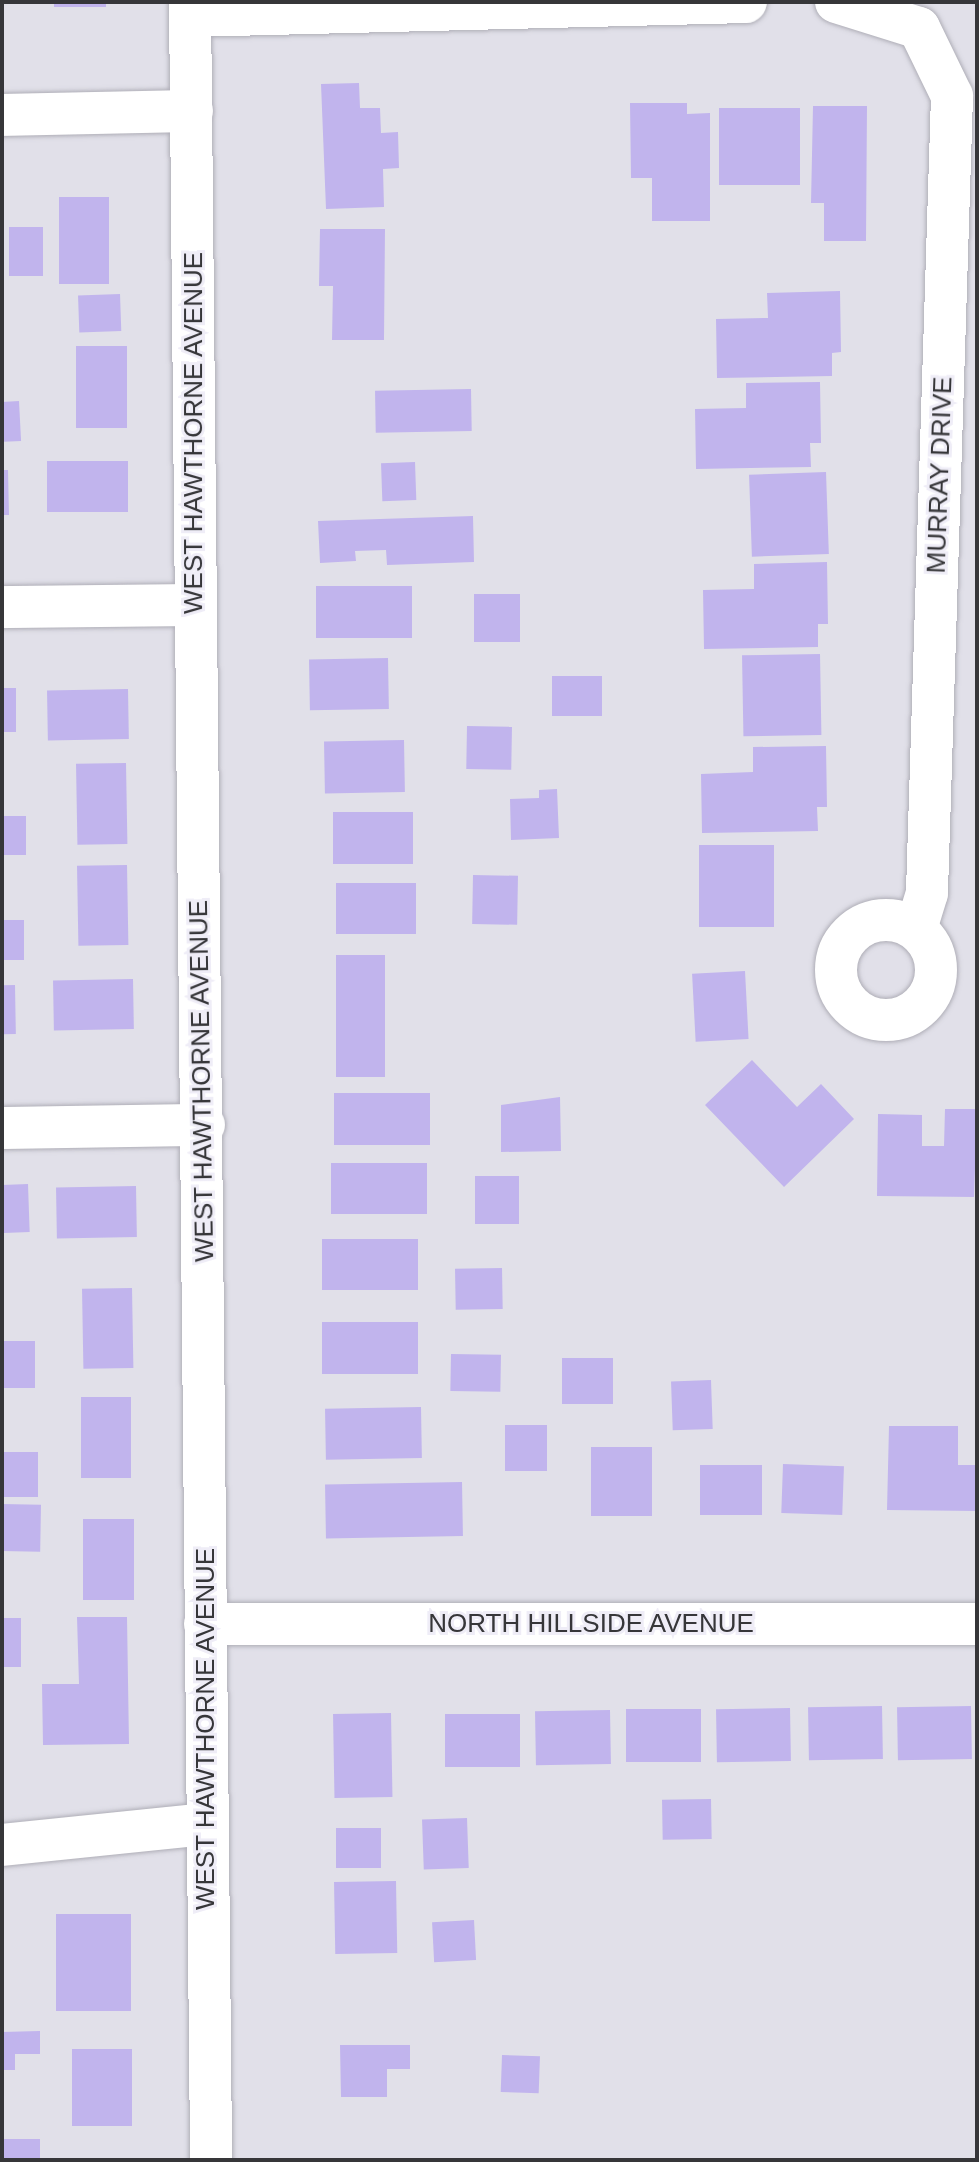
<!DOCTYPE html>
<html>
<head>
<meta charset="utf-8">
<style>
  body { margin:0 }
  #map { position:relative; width:979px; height:2162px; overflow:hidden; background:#e1e0e9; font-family:Helvetica,sans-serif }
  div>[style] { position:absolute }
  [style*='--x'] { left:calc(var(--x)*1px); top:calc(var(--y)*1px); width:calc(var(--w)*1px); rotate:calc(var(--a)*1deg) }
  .building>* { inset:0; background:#c1b4ed; transform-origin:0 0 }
  .roads { filter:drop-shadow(0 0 2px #afaeb7) drop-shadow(0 0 2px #afaeb7) }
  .minor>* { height:42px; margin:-21px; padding:0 21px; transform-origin:21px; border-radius:21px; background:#fff }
  .minor>.ring { margin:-21px; padding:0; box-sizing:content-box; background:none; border:42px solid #fff; border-radius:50% }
  span { translate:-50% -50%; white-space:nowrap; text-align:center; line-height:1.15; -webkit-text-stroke:6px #efedf7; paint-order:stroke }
  .street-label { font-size:26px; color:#363639 }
  .frame { position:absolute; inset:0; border:4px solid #363639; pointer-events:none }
</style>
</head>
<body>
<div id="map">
  <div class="building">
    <i style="left:54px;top:2px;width:52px;height:5px"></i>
    <i style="clip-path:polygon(359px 83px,360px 108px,380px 108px,381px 133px,398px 132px,399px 168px,383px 169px,384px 207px,326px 209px,321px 84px)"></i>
    <i style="clip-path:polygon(630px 103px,687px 103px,687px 114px,710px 113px,710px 221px,652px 221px,652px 178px,631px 178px)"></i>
    <i style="clip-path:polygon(813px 106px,867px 106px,866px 241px,824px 241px,824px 203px,811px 203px)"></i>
    <i style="left:719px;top:108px;width:81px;height:77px"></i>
    <i style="left:109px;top:197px;width:87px;height:50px;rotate:90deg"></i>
    <i style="left:9px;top:227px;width:34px;height:49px"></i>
    <i style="clip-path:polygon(320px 229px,385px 229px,384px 340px,332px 340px,333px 286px,319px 286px)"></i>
    <i style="clip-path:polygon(840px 291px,841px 352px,832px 353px,832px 376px,717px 378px,716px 319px,768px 318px,767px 293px)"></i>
    <i style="left:120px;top:294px;width:37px;height:42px;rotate:88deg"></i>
    <i style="left:76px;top:346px;width:51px;height:82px"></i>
    <i style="clip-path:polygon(820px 382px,821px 443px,810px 443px,811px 467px,696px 469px,695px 409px,746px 408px,746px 383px)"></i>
    <i style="left:471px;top:389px;width:42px;height:96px;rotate:89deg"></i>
    <i style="left:19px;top:401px;width:40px;height:17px;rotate:87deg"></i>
    <i style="left:128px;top:461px;width:51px;height:81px;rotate:90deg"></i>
    <i style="left:415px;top:462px;width:38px;height:34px;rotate:88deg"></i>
    <i style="clip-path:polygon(2px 470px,8px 470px,9px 515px,2px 515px)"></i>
    <i style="left:826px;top:472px;width:82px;height:77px;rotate:88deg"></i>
    <i style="clip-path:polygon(473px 516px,474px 562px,387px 565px,386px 550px,355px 551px,356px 561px,320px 563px,318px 521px)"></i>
    <i style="clip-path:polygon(827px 562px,828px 624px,818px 624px,818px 647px,704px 649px,703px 590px,754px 589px,754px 564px)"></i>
    <i style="left:316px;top:586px;width:96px;height:52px"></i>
    <i style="left:474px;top:594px;width:46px;height:48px"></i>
    <i style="left:820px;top:654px;width:81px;height:78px;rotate:89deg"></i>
    <i style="left:388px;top:658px;width:51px;height:79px;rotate:89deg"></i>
    <i style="left:552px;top:676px;width:50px;height:40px"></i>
    <i style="left:2px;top:688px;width:14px;height:44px"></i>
    <i style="left:128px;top:689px;width:50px;height:81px;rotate:89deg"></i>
    <i style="left:467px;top:726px;width:45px;height:43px;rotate:1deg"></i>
    <i style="left:404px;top:740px;width:52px;height:80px;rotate:89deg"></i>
    <i style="clip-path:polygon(826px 746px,827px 807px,817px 807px,818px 831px,702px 833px,701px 774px,753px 772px,753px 747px)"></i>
    <i style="left:126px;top:763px;width:81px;height:50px;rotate:89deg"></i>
    <i style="clip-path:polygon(557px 789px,559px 838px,511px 840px,510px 799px,539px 798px,539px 790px)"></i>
    <i style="left:333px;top:812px;width:80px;height:52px"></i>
    <i style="left:2px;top:816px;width:24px;height:39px"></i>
    <i style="left:699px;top:845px;width:75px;height:82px"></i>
    <i style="left:127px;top:865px;width:80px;height:50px;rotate:89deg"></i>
    <i style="left:473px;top:875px;width:45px;height:49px;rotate:1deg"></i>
    <i style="left:416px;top:883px;width:51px;height:80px;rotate:90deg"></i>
    <i style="left:2px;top:920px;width:22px;height:40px"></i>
    <i style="left:336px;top:955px;width:49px;height:122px"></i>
    <i style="left:745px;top:971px;width:68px;height:53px;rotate:87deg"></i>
    <i style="left:133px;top:979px;width:50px;height:80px;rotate:89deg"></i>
    <i style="left:15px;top:985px;width:49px;height:13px;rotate:89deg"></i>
    <i style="clip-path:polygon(752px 1060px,797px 1107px,821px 1084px,854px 1119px,784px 1187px,705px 1105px)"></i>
    <i style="left:334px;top:1093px;width:96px;height:52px"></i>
    <i style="clip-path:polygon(560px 1097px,561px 1151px,501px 1152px,501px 1105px)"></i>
    <i style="clip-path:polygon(945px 1109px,977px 1109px,974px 1197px,877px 1196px,878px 1114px,922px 1115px,922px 1146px,944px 1146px)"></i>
    <i style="left:427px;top:1163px;width:51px;height:96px;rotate:90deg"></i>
    <i style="left:519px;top:1176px;width:48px;height:44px;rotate:90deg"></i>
    <i style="left:28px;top:1184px;width:48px;height:26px;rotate:88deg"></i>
    <i style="left:136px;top:1186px;width:51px;height:80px;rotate:89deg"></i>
    <i style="left:418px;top:1239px;width:51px;height:96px;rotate:90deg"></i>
    <i style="left:502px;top:1268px;width:41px;height:47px;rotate:89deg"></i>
    <i style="left:132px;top:1288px;width:80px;height:50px;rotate:89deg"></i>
    <i style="left:322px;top:1322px;width:96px;height:52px"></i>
    <i style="left:2px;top:1341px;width:33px;height:47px"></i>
    <i style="left:451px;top:1354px;width:50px;height:37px;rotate:1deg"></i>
    <i style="left:562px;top:1358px;width:51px;height:46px"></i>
    <i style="left:711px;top:1380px;width:49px;height:40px;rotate:88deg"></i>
    <i style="left:81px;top:1397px;width:50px;height:81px"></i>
    <i style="left:421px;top:1407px;width:51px;height:96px;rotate:89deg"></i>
    <i style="left:505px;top:1425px;width:42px;height:46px"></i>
    <i style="clip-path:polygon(889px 1426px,958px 1426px,958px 1465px,977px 1465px,977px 1511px,887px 1510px)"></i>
    <i style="left:652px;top:1447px;width:69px;height:61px;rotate:90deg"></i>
    <i style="left:2px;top:1452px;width:36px;height:45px"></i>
    <i style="left:783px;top:1464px;width:61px;height:49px;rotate:2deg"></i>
    <i style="left:700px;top:1465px;width:62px;height:50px"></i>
    <i style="left:462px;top:1482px;width:54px;height:137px;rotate:89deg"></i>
    <i style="left:2px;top:1504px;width:39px;height:47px;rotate:1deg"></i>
    <i style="left:83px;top:1519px;width:51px;height:81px"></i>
    <i style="clip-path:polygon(77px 1617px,127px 1617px,129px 1744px,43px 1745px,42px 1684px,79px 1684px)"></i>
    <i style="left:2px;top:1618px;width:19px;height:49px"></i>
    <i style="left:882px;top:1706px;width:53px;height:74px;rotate:89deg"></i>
    <i style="left:971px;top:1706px;width:53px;height:74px;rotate:89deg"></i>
    <i style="left:790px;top:1708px;width:53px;height:74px;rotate:89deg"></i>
    <i style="left:701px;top:1709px;width:53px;height:75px;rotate:90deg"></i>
    <i style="left:610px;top:1710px;width:54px;height:75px;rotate:89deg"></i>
    <i style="left:391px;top:1713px;width:84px;height:58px;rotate:89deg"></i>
    <i style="left:520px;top:1714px;width:53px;height:75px;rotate:90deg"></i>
    <i style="left:711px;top:1799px;width:40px;height:49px;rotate:89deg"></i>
    <i style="left:467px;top:1818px;width:50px;height:45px;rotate:88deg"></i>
    <i style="left:336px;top:1828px;width:45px;height:40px"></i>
    <i style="left:396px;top:1881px;width:72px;height:62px;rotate:89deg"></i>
    <i style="left:56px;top:1914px;width:75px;height:97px"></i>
    <i style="left:474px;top:1920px;width:40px;height:42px;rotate:87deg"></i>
    <i style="clip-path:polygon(40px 2031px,40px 2054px,15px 2054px,15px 2070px,2px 2070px,2px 2032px)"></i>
    <i style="clip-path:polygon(340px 2045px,410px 2045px,410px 2069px,387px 2069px,387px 2097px,341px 2097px)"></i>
    <i style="left:72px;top:2049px;width:60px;height:77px"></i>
    <i style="left:502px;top:2055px;width:38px;height:37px;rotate:2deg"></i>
    <i style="left:2px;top:2139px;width:38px;height:21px"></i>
  </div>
  <div class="roads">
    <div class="minor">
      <i style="--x:190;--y:2;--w:2158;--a:89.44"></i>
      <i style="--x:836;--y:2;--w:87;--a:17.4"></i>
      <i style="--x:919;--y:28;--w:76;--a:64.1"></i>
      <i style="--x:952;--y:96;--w:797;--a:91.8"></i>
      <i style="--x:927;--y:893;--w:37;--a:107"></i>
      <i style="--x:190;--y:16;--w:556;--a:-1.44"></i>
      <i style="--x:2;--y:115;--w:190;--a:-1.2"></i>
      <i style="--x:2;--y:607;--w:193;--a:-0.6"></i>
      <i class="ring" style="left:836px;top:920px;width:58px;height:58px"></i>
      <i style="--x:2;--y:1128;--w:202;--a:-0.9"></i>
      <i style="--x:205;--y:1624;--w:772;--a:0"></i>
      <i style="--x:2;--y:1845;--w:205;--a:-5.9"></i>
    </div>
  </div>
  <div class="street-label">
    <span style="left:194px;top:433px;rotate:-90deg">WEST HAWTHORNE AVENUE</span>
    <span style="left:940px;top:475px;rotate:-88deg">MURRAY DRIVE</span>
    <span style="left:202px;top:1081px;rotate:-91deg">WEST HAWTHORNE AVENUE</span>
    <span style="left:591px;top:1624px">NORTH HILLSIDE AVENUE</span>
    <span style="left:206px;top:1729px;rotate:-90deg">WEST HAWTHORNE AVENUE</span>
  </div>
  <div class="frame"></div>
</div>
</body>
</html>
